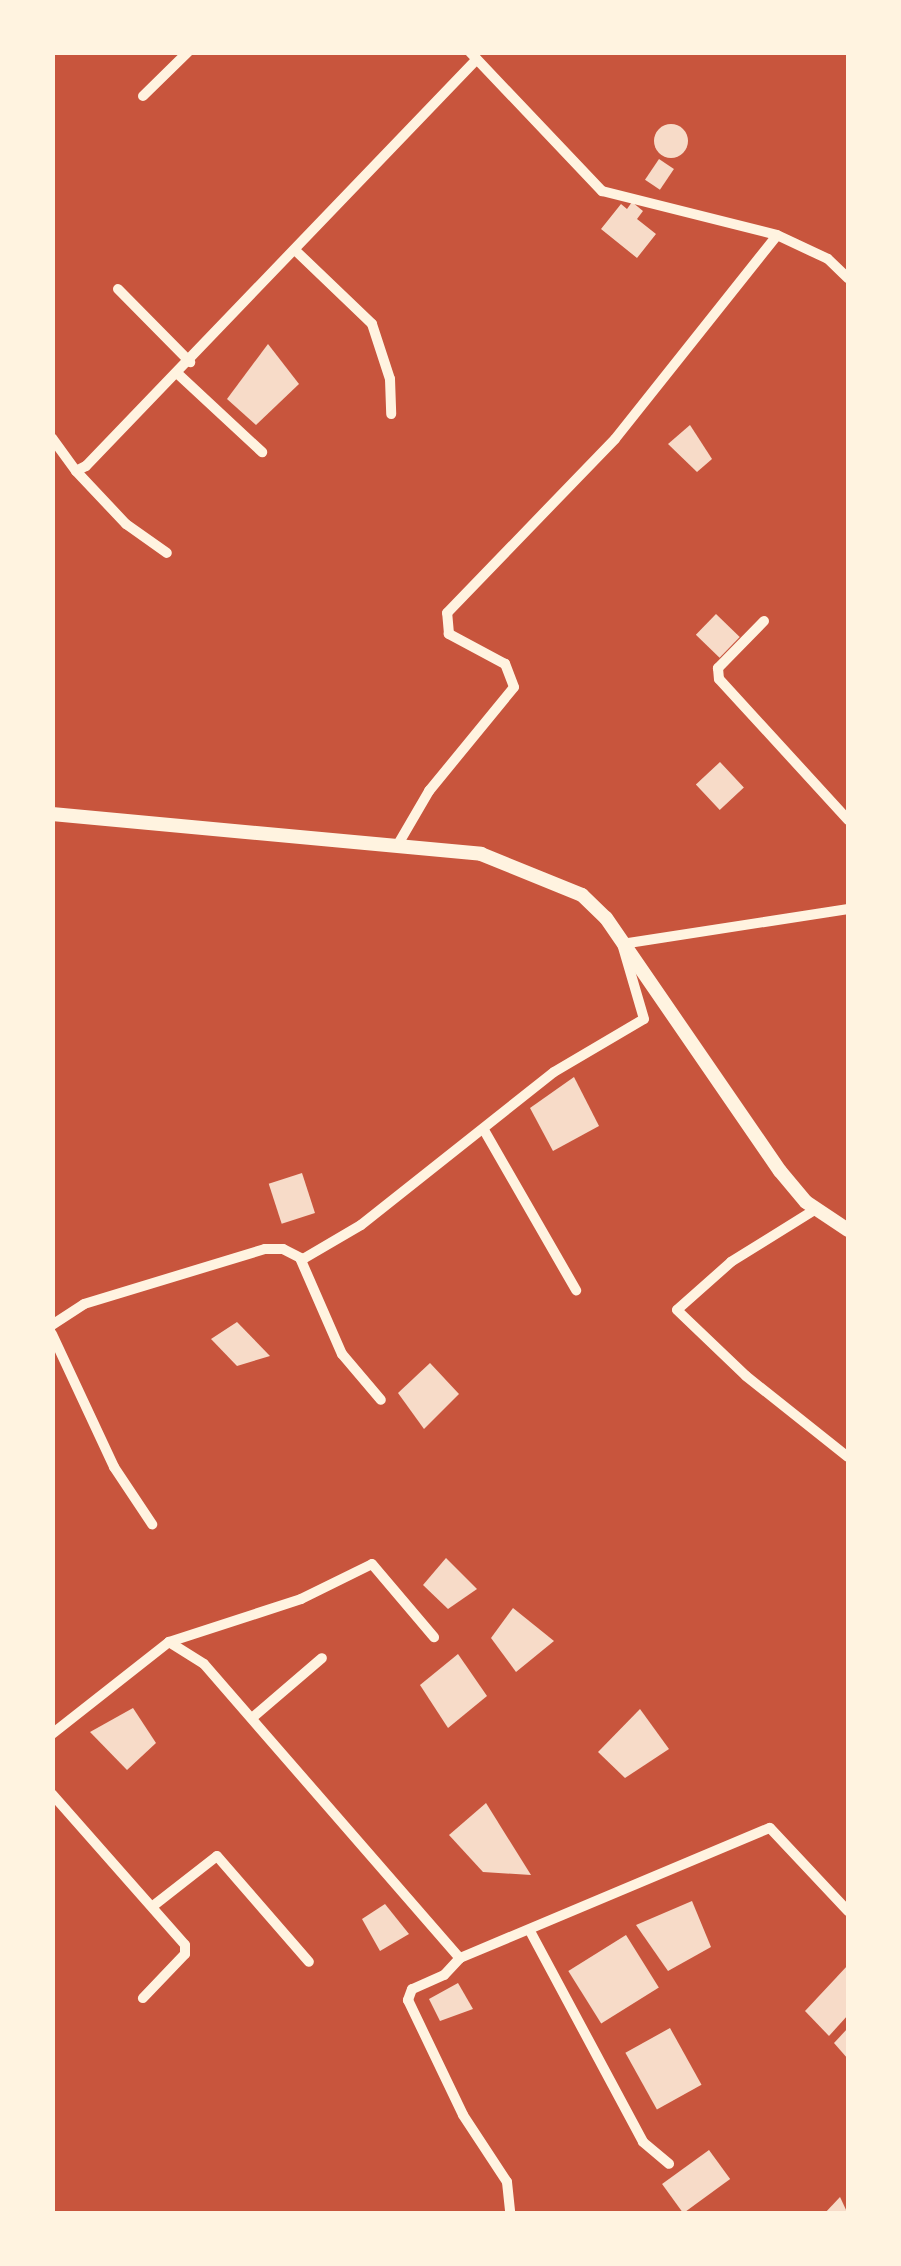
<!DOCTYPE html>
<html>
<head>
<meta charset="utf-8">
<style>
  body { margin:0 }
  #map { position:relative; width:901px; height:2266px; overflow:hidden; background:#c8553d; font-family:Georgia,serif }
  div>[style] { position:absolute }
  [style*='--x'] { left:calc(var(--x)*1px); top:calc(var(--y)*1px); width:calc(var(--w)*1px); rotate:calc(var(--a)*1deg) }
  .building>* { inset:0; background:#f7dbc8; transform-origin:0 0 }
  .round { border-radius:50% }
  .minor>* { height:10px; margin:-5px; padding:0 5px; transform-origin:5px; border-radius:5px; background:#fff3e0 }
  .secondary>* { height:14px; margin:-7px; padding:0 7px; transform-origin:7px; border-radius:7px; background:#fff3e0 }
  span { translate:-50% -50%; white-space:nowrap; text-align:center; line-height:1.15; -webkit-text-stroke:10px #fff3e0; paint-order:stroke }
  .frame { position:absolute; inset:0; border:55px solid #fff3e0; pointer-events:none }
</style>
</head>
<body>
<div id="map">
  <div class="building">
    <i class="round" style="left:654px;top:124px;width:34px;height:34px"></i>
    <i style="left:659px;top:159px;width:18px;height:25px;rotate:34deg"></i>
    <i style="clip-path:polygon(632px 202px,643px 211px,637px 219px,656px 234px,637px 258px,601px 229px,621px 204px,627px 209px)"></i>
    <i style="clip-path:polygon(268px 344px,299px 384px,256px 425px,227px 399px)"></i>
    <i style="clip-path:polygon(690px 425px,712px 459px,697px 472px,668px 444px)"></i>
    <i style="left:716px;top:614px;width:33px;height:29px;rotate:44deg"></i>
    <i style="left:720px;top:762px;width:35px;height:33px;rotate:47deg"></i>
    <i style="clip-path:polygon(574px 1077px,599px 1126px,553px 1151px,530px 1108px)"></i>
    <i style="left:302px;top:1173px;width:42px;height:35px;rotate:72deg"></i>
    <i style="clip-path:polygon(237px 1322px,270px 1356px,237px 1366px,211px 1339px)"></i>
    <i style="clip-path:polygon(430px 1363px,459px 1394px,424px 1429px,398px 1393px)"></i>
    <i style="clip-path:polygon(446px 1558px,477px 1589px,448px 1609px,423px 1585px)"></i>
    <i style="clip-path:polygon(513px 1608px,554px 1641px,516px 1672px,491px 1638px)"></i>
    <i style="clip-path:polygon(458px 1654px,487px 1696px,448px 1728px,420px 1685px)"></i>
    <i style="clip-path:polygon(133px 1708px,156px 1743px,127px 1770px,90px 1732px)"></i>
    <i style="clip-path:polygon(640px 1709px,669px 1749px,625px 1778px,598px 1752px)"></i>
    <i style="clip-path:polygon(486px 1803px,531px 1875px,483px 1872px,449px 1835px)"></i>
    <i style="clip-path:polygon(692px 1901px,711px 1947px,668px 1971px,636px 1925px)"></i>
    <i style="clip-path:polygon(385px 1904px,409px 1934px,380px 1951px,362px 1919px)"></i>
    <i style="left:626px;top:1935px;width:62px;height:68px;rotate:58deg"></i>
    <i style="clip-path:polygon(848px 1965px,848px 2015px,829px 2036px,805px 2011px)"></i>
    <i style="clip-path:polygon(458px 1983px,473px 2009px,440px 2021px,429px 1999px)"></i>
    <i style="left:670px;top:2028px;width:65px;height:51px;rotate:61deg"></i>
    <i style="clip-path:polygon(848px 2028px,848px 2059px,834px 2043px)"></i>
    <i style="left:709px;top:2150px;width:36px;height:58px;rotate:54deg"></i>
    <i style="clip-path:polygon(840px 2197px,848px 2214px,824px 2214px)"></i>
  </div>
  <div class="minor">
    <i style="--x:470;--y:52;--w:192;--a:46.5"></i>
    <i style="--x:602;--y:191;--w:180;--a:14.1"></i>
    <i style="--x:777;--y:235;--w:56;--a:25.2"></i>
    <i style="--x:828;--y:259;--w:28;--a:44"></i>
    <i style="--x:143;--y:96;--w:63;--a:-44.4"></i>
    <i style="--x:297;--y:252;--w:104;--a:43.8"></i>
    <i style="--x:372;--y:324;--w:58;--a:71.9"></i>
    <i style="--x:390;--y:379;--w:35;--a:88"></i>
    <i style="--x:118;--y:289;--w:103;--a:45.4"></i>
    <i style="--x:178;--y:374;--w:115;--a:42.9"></i>
    <i style="--x:52;--y:438;--w:41;--a:54"></i>
    <i style="--x:76;--y:471;--w:11;--a:-27"></i>
    <i style="--x:86;--y:466;--w:564;--a:-46.15"></i>
    <i style="--x:76;--y:471;--w:73;--a:46.7"></i>
    <i style="--x:126;--y:524;--w:50;--a:35.3"></i>
    <i style="--x:764;--y:621;--w:66;--a:134.4"></i>
    <i style="--x:718;--y:668;--w:11;--a:85"></i>
    <i style="--x:719;--y:679;--w:191;--a:47.5"></i>
    <i style="--x:397;--y:846;--w:64;--a:-59.8"></i>
    <i style="--x:429;--y:791;--w:134;--a:-50.7"></i>
    <i style="--x:514;--y:687;--w:25;--a:-111"></i>
    <i style="--x:505;--y:664;--w:64;--a:-151.8"></i>
    <i style="--x:449;--y:634;--w:21;--a:-95"></i>
    <i style="--x:447;--y:613;--w:242;--a:-46"></i>
    <i style="--x:615;--y:439;--w:260;--a:-51.5"></i>
    <i style="--x:484;--y:1130;--w:185;--a:60.1"></i>
    <i style="--x:816;--y:1209;--w:100;--a:148.1"></i>
    <i style="--x:731;--y:1262;--w:72;--a:138.4"></i>
    <i style="--x:677;--y:1310;--w:95;--a:43.7"></i>
    <i style="--x:746;--y:1376;--w:130;--a:38.5"></i>
    <i style="--x:300;--y:1258;--w:105;--a:66.4"></i>
    <i style="--x:342;--y:1354;--w:60;--a:49.7"></i>
    <i style="--x:52;--y:1325;--w:38;--a:-33"></i>
    <i style="--x:84;--y:1304;--w:189;--a:-16.9"></i>
    <i style="--x:265;--y:1249;--w:18;--a:0"></i>
    <i style="--x:283;--y:1249;--w:22;--a:27"></i>
    <i style="--x:303;--y:1259;--w:67;--a:-30.4"></i>
    <i style="--x:361;--y:1225;--w:246;--a:-38.4"></i>
    <i style="--x:554;--y:1072;--w:104;--a:-30.5"></i>
    <i style="--x:644;--y:1019;--w:78;--a:-106.3"></i>
    <i style="--x:622;--y:944;--w:229;--a:-8.8"></i>
    <i style="--x:52;--y:1334;--w:147;--a:65"></i>
    <i style="--x:114;--y:1467;--w:69;--a:56.3"></i>
    <i style="--x:169;--y:1642;--w:139;--a:-18"></i>
    <i style="--x:301;--y:1599;--w:79;--a:-26.2"></i>
    <i style="--x:372;--y:1564;--w:96;--a:49.7"></i>
    <i style="--x:252;--y:1718;--w:92;--a:-40.6"></i>
    <i style="--x:52;--y:1734;--w:149;--a:-38.2"></i>
    <i style="--x:169;--y:1642;--w:41;--a:32.2"></i>
    <i style="--x:204;--y:1664;--w:390;--a:49"></i>
    <i style="--x:460;--y:1958;--w:336;--a:-22.8"></i>
    <i style="--x:770;--y:1828;--w:114;--a:46.8"></i>
    <i style="--x:52;--y:1794;--w:201;--a:48.6"></i>
    <i style="--x:185;--y:1945;--w:9;--a:90"></i>
    <i style="--x:185;--y:1954;--w:61;--a:133.7"></i>
    <i style="--x:153;--y:1906;--w:81;--a:-38"></i>
    <i style="--x:217;--y:1856;--w:140;--a:49"></i>
    <i style="--x:530;--y:1931;--w:239;--a:61.8"></i>
    <i style="--x:643;--y:2142;--w:34;--a:40"></i>
    <i style="--x:460;--y:1958;--w:23;--a:133"></i>
    <i style="--x:444;--y:1975;--w:35;--a:156"></i>
    <i style="--x:412;--y:1989;--w:12;--a:110"></i>
    <i style="--x:408;--y:2000;--w:127;--a:64.4"></i>
    <i style="--x:463;--y:2115;--w:80;--a:56.7"></i>
    <i style="--x:507;--y:2182;--w:31;--a:84"></i>
  </div>
  <div class="secondary">
    <i style="--x:52;--y:814;--w:431;--a:5.3"></i>
    <i style="--x:481;--y:854;--w:109;--a:22.1"></i>
    <i style="--x:582;--y:895;--w:33;--a:44"></i>
    <i style="--x:606;--y:918;--w:307;--a:55.5"></i>
    <i style="--x:780;--y:1171;--w:40;--a:50"></i>
    <i style="--x:806;--y:1202;--w:50;--a:33.7"></i>
  </div>
  <div class="frame"></div>
</div>
</body>
</html>
